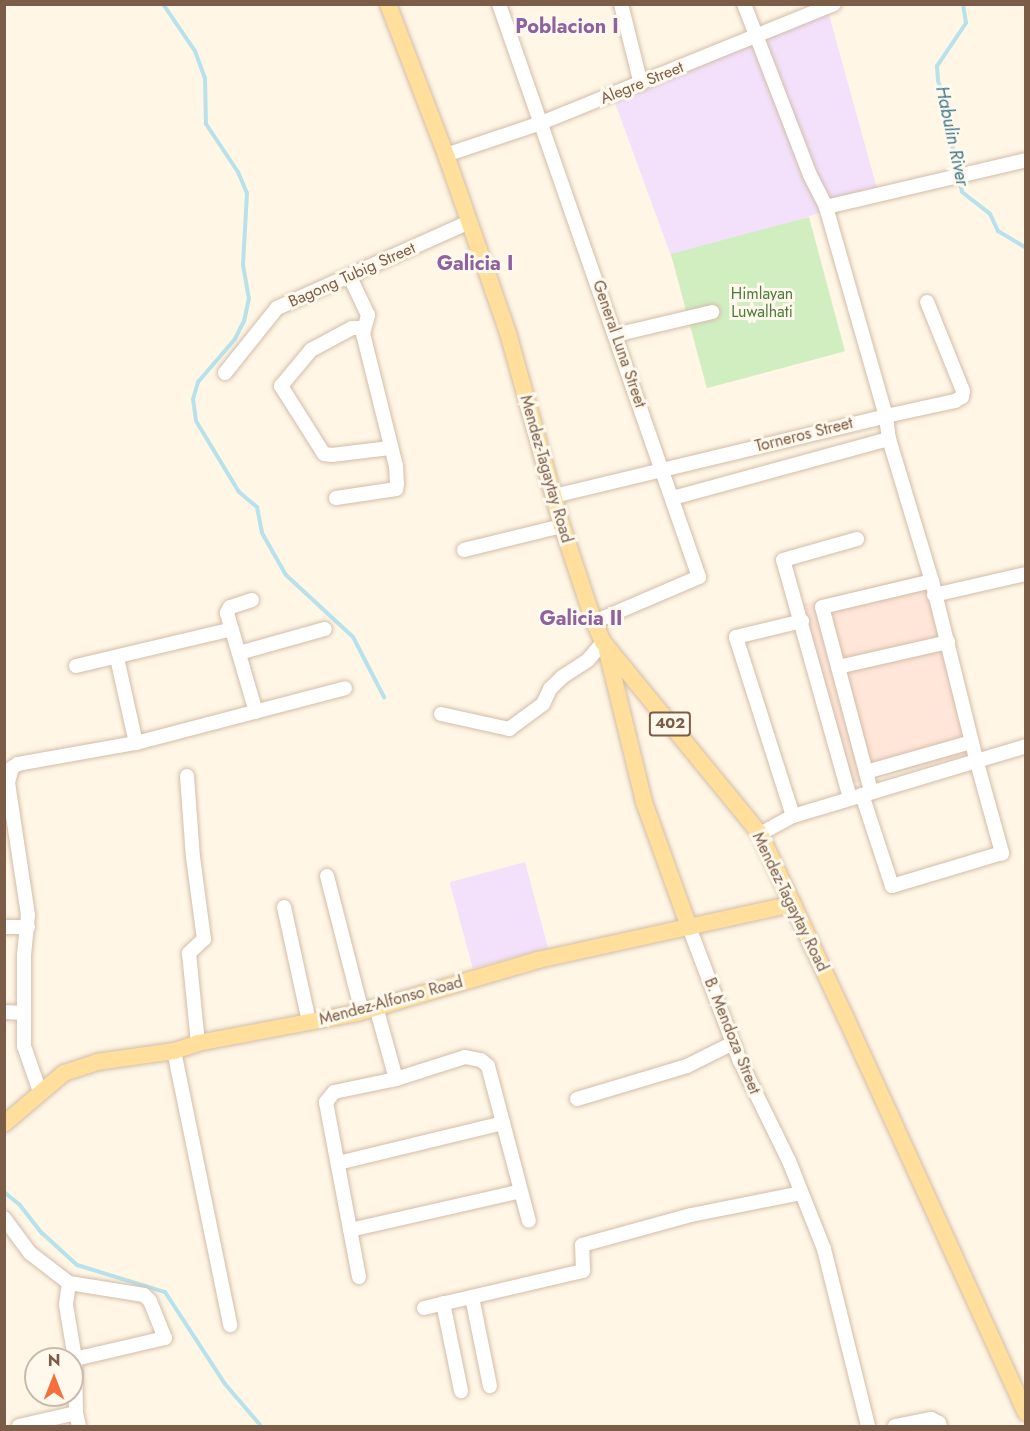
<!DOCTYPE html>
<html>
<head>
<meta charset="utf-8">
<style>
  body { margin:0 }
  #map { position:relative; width:1030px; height:1431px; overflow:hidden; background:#fff6e5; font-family:Jost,sans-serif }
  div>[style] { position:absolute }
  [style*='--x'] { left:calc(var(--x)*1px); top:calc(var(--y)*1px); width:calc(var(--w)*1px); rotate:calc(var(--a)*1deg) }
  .commercial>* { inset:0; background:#ffe6d8; transform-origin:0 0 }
  .education>* { inset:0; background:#f3e1fb; transform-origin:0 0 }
  .green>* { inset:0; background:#d1eec1; transform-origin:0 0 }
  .stream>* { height:4px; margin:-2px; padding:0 2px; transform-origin:2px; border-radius:2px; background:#b7e1eb }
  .roads { filter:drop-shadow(0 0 2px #d2bda9) drop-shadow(0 0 2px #d2bda9) }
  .minor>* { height:14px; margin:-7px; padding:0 7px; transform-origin:7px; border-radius:7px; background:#fff }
  .major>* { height:16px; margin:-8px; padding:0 8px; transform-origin:8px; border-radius:8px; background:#ffdf9b }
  span { translate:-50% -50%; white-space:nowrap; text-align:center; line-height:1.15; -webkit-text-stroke:6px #fff9ed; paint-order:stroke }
  .shield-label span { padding:2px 4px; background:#fff9ed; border:2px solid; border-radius:4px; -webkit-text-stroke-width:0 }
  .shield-label { font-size:15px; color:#7b5c47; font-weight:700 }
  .street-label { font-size:16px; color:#7b5c47 }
  .park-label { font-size:16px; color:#4b7c3b }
  .water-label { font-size:18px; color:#3b7889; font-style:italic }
  .quarter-label { font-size:20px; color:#8d629f; font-weight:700 }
  .frame { position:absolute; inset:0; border:6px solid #7b5c47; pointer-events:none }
  .north { position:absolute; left:24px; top:1347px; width:60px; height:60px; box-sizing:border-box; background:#fff9ed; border:2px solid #cabaab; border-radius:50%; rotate:0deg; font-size:16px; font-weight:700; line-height:24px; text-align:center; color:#7b5c47 }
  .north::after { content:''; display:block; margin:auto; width:21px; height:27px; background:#f56f3d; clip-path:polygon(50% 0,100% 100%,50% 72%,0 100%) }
</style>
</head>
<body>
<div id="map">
  <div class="commercial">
    <i style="left:927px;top:573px;width:186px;height:132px;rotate:76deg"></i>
  </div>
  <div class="education">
    <i style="clip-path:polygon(828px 11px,878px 192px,674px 264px,615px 103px)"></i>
    <i style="left:525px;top:862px;width:89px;height:78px;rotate:75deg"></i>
  </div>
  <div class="green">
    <i style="left:809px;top:217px;width:139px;height:143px;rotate:75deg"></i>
  </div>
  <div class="stream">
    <i style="--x:163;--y:4;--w:57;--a:55.8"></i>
    <i style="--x:195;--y:51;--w:29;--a:70"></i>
    <i style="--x:205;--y:78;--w:46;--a:88.8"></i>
    <i style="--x:206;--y:124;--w:58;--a:56.3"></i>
    <i style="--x:238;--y:172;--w:23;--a:67"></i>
    <i style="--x:247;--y:193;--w:72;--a:93.2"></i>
    <i style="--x:243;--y:265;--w:34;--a:80"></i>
    <i style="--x:249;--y:298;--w:24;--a:102"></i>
    <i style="--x:244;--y:321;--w:20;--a:117"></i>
    <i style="--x:235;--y:339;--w:57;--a:130.7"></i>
    <i style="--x:198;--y:382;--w:18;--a:106"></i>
    <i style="--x:193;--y:399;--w:22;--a:82"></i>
    <i style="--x:196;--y:421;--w:83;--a:58.8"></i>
    <i style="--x:239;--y:492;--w:23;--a:40"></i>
    <i style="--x:257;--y:507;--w:26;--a:79"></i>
    <i style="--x:262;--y:533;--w:48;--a:60.3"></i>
    <i style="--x:286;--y:575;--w:91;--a:42.8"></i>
    <i style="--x:353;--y:637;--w:68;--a:62.7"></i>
    <i style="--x:963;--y:4;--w:19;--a:81"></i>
    <i style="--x:966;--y:23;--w:52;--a:124"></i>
    <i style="--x:937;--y:66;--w:15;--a:86"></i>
    <i style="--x:938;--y:81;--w:24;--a:68"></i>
    <i style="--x:947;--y:103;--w:63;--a:82.6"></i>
    <i style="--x:955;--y:165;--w:28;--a:75"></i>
    <i style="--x:962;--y:192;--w:36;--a:38"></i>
    <i style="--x:990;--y:214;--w:19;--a:65"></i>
    <i style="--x:998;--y:231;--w:33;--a:31"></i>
    <i style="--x:4;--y:1192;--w:19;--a:39"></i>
    <i style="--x:19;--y:1204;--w:37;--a:52"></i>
    <i style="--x:42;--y:1233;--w:47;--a:42.4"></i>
    <i style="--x:77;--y:1265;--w:92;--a:17.1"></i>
    <i style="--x:165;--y:1292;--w:110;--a:56.9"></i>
    <i style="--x:225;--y:1384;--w:55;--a:49.4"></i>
  </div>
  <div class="roads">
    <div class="minor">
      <i style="--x:499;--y:4;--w:607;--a:70.76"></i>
      <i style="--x:699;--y:577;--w:114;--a:156.8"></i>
      <i style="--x:621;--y:4;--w:82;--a:76"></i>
      <i style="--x:744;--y:4;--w:183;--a:68.9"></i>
      <i style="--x:810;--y:175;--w:36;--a:63"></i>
      <i style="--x:826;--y:207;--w:217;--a:74"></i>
      <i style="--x:886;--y:416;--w:71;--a:-12.3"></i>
      <i style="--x:955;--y:401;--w:8;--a:-30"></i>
      <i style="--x:962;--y:397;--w:6;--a:-81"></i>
      <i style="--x:963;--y:391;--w:96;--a:-112"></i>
      <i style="--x:446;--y:155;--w:100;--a:-18.6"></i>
      <i style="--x:541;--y:123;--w:316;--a:-22.1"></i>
      <i style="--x:826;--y:207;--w:205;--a:-13.2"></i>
      <i style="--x:363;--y:328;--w:11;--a:180"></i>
      <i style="--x:352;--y:328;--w:47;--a:151.8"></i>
      <i style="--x:311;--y:350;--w:47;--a:129.8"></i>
      <i style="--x:281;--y:386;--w:80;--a:57.7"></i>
      <i style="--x:324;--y:454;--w:8;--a:7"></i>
      <i style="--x:332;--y:455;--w:58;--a:-6.9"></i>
      <i style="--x:615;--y:335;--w:100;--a:-13.3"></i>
      <i style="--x:225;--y:373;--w:83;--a:-51.3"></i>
      <i style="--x:277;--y:308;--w:210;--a:-24.1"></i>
      <i style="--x:554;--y:496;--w:342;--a:-13.5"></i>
      <i style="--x:886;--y:416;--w:23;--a:83"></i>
      <i style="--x:889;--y:439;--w:148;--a:73.2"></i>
      <i style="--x:932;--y:581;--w:183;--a:76.1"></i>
      <i style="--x:976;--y:759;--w:98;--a:74.5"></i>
      <i style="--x:1002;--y:853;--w:115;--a:163.3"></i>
      <i style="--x:892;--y:886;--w:96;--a:-108.2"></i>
      <i style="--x:336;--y:498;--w:61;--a:-8.5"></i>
      <i style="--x:396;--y:489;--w:5;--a:-79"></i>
      <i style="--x:397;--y:484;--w:18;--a:-93"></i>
      <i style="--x:396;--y:466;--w:136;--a:-104"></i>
      <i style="--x:363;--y:334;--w:20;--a:-75"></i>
      <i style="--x:368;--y:315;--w:44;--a:-115.4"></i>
      <i style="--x:673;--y:498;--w:224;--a:-15.3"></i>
      <i style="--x:464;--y:550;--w:101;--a:-13.8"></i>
      <i style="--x:934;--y:595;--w:94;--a:-12.9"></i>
      <i style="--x:252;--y:600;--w:23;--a:162"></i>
      <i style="--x:230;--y:607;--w:7;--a:117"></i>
      <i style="--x:227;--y:613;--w:103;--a:73.7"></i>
      <i style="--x:239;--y:653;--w:89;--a:-15.6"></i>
      <i style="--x:117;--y:658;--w:87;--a:77.4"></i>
      <i style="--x:76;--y:666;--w:160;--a:-13.3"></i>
      <i style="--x:838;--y:667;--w:113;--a:-12.8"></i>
      <i style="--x:441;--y:714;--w:70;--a:12.4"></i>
      <i style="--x:509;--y:729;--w:42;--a:-36.3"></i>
      <i style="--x:543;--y:704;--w:17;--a:-65"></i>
      <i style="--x:550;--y:689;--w:17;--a:-45"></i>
      <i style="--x:562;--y:677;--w:31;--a:-33"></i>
      <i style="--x:588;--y:660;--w:23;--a:-50"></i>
      <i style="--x:866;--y:772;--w:109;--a:-15.9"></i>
      <i style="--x:187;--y:776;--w:81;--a:85.8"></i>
      <i style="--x:193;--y:857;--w:83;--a:82.4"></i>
      <i style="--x:204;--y:939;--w:21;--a:137"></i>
      <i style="--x:189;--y:953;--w:90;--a:84.3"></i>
      <i style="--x:871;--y:791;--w:190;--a:-104.9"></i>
      <i style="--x:822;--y:607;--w:113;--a:-13.3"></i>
      <i style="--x:850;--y:798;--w:247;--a:-105.7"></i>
      <i style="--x:783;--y:560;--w:77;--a:-15.8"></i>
      <i style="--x:793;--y:816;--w:188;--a:-107.7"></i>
      <i style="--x:736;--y:637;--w:68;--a:-13.6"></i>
      <i style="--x:760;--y:834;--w:38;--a:-29"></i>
      <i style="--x:793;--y:816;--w:243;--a:-16.7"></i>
      <i style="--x:327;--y:876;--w:140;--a:75.6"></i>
      <i style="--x:284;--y:907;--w:118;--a:77.7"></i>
      <i style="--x:4;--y:927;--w:24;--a:0"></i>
      <i style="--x:689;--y:927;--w:143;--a:69.2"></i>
      <i style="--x:740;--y:1061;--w:111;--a:63.9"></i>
      <i style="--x:789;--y:1161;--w:95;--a:68.3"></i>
      <i style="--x:824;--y:1249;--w:182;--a:76"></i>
      <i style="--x:4;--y:1012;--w:20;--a:3"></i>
      <i style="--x:174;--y:1051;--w:280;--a:78.4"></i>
      <i style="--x:396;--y:1079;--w:72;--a:-17.7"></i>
      <i style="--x:465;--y:1057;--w:16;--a:11"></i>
      <i style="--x:481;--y:1060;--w:9;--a:41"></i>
      <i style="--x:488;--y:1066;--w:160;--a:75.2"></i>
      <i style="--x:40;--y:1092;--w:49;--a:-109.2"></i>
      <i style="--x:24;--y:1046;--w:91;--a:-90"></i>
      <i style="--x:24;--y:955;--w:40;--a:-84.3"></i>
      <i style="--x:28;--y:915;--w:134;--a:-98.6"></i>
      <i style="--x:8;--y:782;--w:15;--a:-74"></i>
      <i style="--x:12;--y:768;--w:7;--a:-34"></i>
      <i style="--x:18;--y:764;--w:120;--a:-10.1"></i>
      <i style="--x:136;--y:743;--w:216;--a:-14.7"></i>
      <i style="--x:577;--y:1099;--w:115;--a:-16.7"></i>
      <i style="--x:687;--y:1066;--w:51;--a:-26.6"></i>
      <i style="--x:338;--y:1163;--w:170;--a:-13.6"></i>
      <i style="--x:4;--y:1218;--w:44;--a:53.4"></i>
      <i style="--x:30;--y:1253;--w:49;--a:37.6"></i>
      <i style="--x:69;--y:1283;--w:76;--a:9.1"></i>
      <i style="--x:144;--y:1295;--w:8;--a:45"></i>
      <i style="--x:150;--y:1301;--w:40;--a:68"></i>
      <i style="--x:165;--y:1338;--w:92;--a:166.9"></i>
      <i style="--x:350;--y:1230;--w:175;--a:-12.8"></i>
      <i style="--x:359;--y:1277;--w:178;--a:-100.7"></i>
      <i style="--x:326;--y:1102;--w:13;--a:-51"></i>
      <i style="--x:334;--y:1092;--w:63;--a:-11.8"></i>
      <i style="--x:396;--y:1079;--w:75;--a:-105.5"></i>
      <i style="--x:69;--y:1283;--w:22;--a:98"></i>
      <i style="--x:66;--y:1305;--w:55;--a:80.5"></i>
      <i style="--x:75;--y:1359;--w:54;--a:88.9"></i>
      <i style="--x:76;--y:1413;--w:13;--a:77"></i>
      <i style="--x:472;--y:1297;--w:91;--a:78.6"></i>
      <i style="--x:443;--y:1303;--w:90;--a:78.4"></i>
      <i style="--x:424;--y:1308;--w:163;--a:-13.1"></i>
      <i style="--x:583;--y:1271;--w:26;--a:-92"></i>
      <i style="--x:582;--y:1245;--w:113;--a:-15.4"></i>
      <i style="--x:691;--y:1215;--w:112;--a:-11.3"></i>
      <i style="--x:19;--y:1426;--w:58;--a:-12.8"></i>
      <i style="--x:895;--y:1426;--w:37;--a:-11"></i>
      <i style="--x:931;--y:1419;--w:9;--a:27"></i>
      <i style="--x:939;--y:1423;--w:3;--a:72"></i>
    </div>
    <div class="major">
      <i style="--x:388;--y:4;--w:162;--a:69"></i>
      <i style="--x:446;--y:155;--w:188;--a:70.8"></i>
      <i style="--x:508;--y:333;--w:200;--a:74.4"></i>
      <i style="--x:562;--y:526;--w:101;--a:71.6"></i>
      <i style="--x:594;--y:622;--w:22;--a:66"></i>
      <i style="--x:603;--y:642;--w:248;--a:50.7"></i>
      <i style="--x:760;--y:834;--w:201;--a:65"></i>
      <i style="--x:845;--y:1016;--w:436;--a:65.5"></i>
      <i style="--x:607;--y:651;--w:155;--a:76.2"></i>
      <i style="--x:644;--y:802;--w:133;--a:70.2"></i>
      <i style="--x:4;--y:1124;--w:79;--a:-40.4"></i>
      <i style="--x:64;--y:1073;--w:35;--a:-18"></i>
      <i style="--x:97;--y:1062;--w:78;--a:-8.1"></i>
      <i style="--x:174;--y:1051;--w:25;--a:-18"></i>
      <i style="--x:198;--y:1043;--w:162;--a:-10.7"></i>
      <i style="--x:357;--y:1013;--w:189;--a:-16.3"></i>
      <i style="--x:538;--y:960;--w:261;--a:-12.4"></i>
    </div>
  </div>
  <div class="shield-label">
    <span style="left:670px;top:724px">402</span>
  </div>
  <div class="street-label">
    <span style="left:642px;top:83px;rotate:-22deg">Alegre Street</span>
    <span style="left:352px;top:275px;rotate:-24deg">Bagong Tubig Street</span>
    <span style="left:619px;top:344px;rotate:71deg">General Luna Street</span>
    <span style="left:804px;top:435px;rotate:-14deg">Torneros Street</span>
    <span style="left:546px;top:469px;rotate:74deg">Mendez-Tagaytay Road</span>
    <span style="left:790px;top:902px;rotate:64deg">Mendez-Tagaytay Road</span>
    <span style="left:391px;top:1001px;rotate:-15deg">Mendez-Alfonso Road</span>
    <span style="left:732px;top:1036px;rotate:68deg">B. Mendoza Street</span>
  </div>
  <div class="park-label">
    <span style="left:762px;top:303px">Himlayan<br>Luwalhati</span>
  </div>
  <div class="water-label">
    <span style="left:952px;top:136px;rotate:78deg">Habulin River</span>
  </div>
  <div class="quarter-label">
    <span style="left:567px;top:26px">Poblacion I</span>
    <span style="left:475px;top:263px">Galicia I</span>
    <span style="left:581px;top:618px">Galicia II</span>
  </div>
  <div class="frame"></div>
  <div class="north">N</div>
</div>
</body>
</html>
